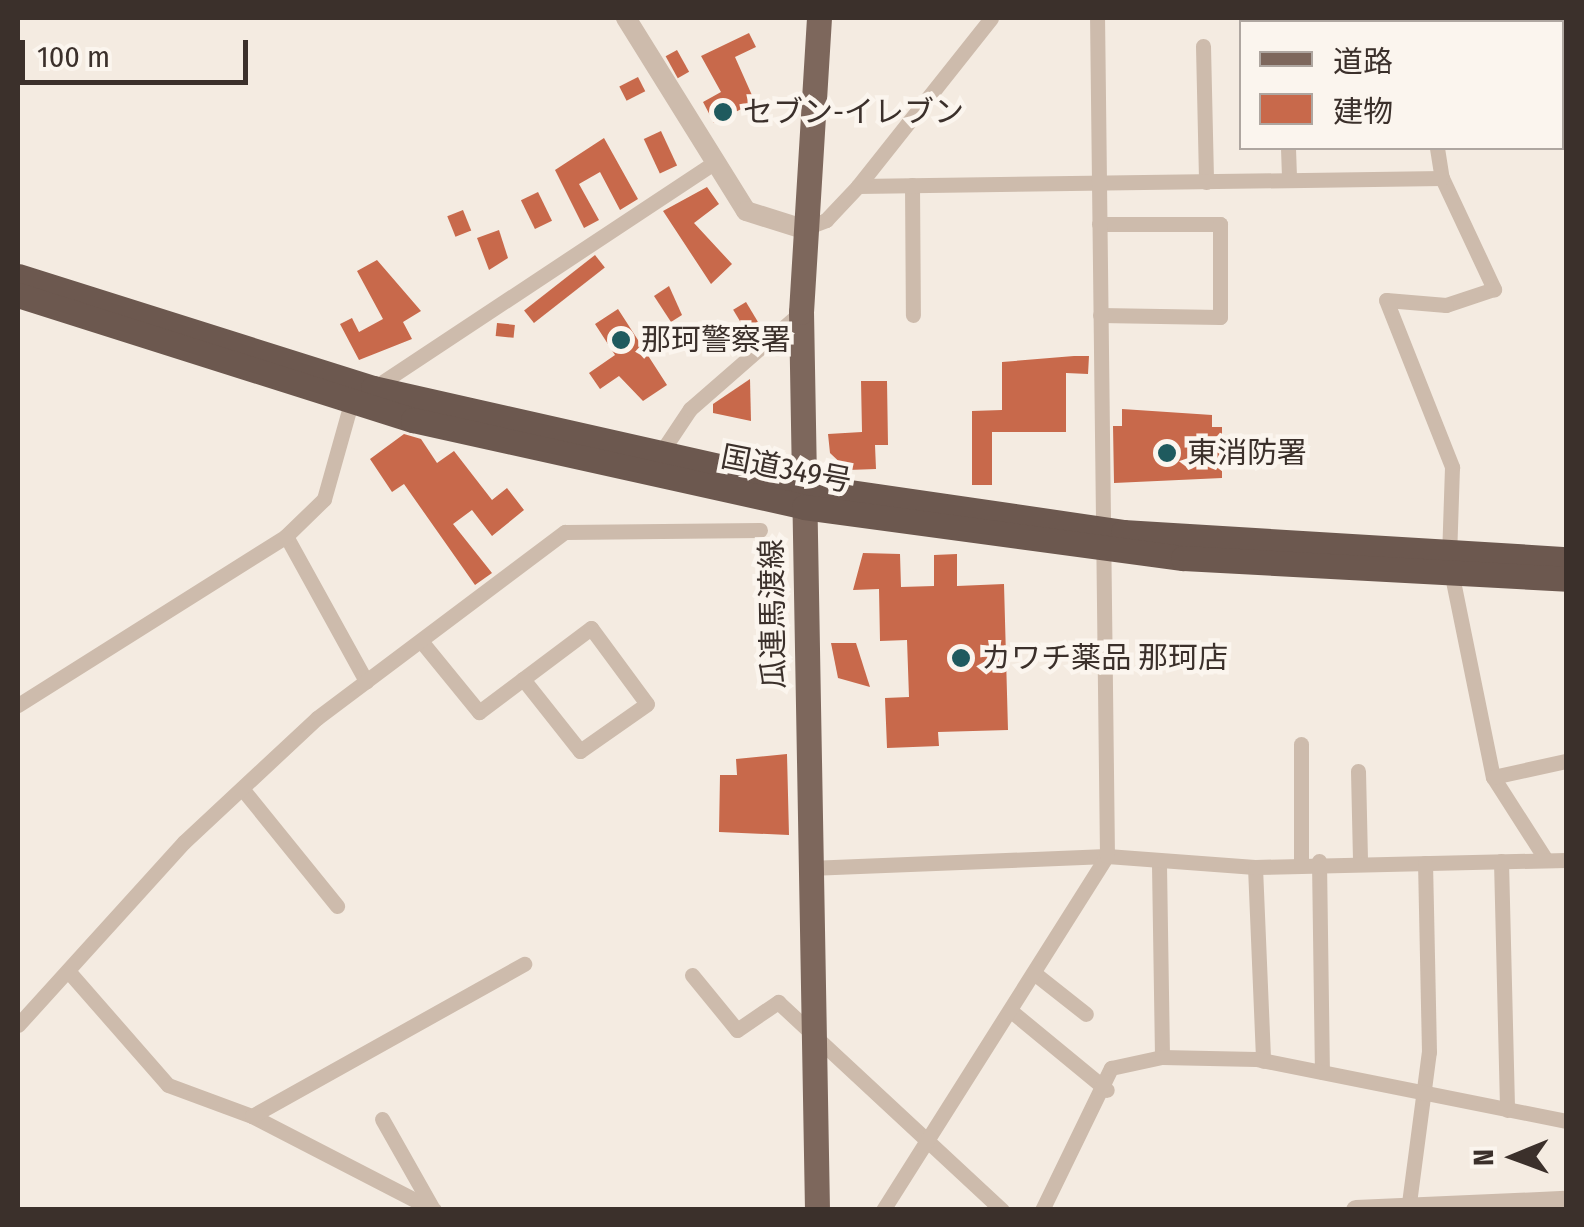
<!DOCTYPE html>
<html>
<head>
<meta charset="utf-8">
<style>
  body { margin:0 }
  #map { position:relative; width:1584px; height:1227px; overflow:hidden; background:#f4ebe1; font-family:"Fira Sans Condensed","Noto Sans JP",sans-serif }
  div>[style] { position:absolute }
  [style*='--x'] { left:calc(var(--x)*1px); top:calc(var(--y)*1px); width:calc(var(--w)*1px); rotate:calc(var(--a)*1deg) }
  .building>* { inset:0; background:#c8694b; transform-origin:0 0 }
  .minor>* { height:15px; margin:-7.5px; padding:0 7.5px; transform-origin:7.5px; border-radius:7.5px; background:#cdbbac }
  .tertiary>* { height:20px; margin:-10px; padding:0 10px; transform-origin:10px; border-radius:10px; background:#cdbbac }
  .primary>* { height:25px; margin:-12.5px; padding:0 12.5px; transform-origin:12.5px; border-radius:12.5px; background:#7d675c }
  .trunk>* { height:25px; margin:-12.5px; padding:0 12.5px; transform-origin:12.5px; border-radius:12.5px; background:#6c584f }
  .dots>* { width:28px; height:28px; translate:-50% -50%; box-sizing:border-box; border:5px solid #fbf5ee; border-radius:50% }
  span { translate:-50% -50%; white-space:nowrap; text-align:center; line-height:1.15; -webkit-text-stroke:9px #fbf5ee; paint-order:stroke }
  .poi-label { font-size:30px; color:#3b302b }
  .left { translate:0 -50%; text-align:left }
  .street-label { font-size:30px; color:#3b302b }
  .frame { position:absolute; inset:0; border:20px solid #3b302b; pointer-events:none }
  .legend { position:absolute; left:1239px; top:20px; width:325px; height:130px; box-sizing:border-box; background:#fbf5ee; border:2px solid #aea6a0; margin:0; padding:12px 18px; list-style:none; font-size:30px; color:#3b302b }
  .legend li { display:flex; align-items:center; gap:20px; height:50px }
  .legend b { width:50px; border:2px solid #aea6a0 }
  .north { position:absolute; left:1464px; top:1107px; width:100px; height:100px; -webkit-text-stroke:8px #fbf5ee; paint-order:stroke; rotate:269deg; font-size:28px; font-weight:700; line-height:40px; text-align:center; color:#3b302b }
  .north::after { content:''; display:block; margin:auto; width:35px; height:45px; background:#3b302b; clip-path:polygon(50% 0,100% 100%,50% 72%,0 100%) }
  .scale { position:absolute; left:20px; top:40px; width:228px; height:45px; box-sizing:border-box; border:5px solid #3b302b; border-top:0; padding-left:12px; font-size:30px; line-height:35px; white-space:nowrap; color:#3b302b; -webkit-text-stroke:8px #fbf5ee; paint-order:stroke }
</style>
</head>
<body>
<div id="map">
  <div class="building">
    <i style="clip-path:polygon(749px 33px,756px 47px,735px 57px,755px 102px,714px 123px,703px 102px,721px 92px,701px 56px)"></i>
    <i style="left:677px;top:50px;width:25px;height:13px;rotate:61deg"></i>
    <i style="left:638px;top:77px;width:16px;height:21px;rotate:63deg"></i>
    <i style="left:661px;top:131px;width:38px;height:19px;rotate:65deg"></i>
    <i style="clip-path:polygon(604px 138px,638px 199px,620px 210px,600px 172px,579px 184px,599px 220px,584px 228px,555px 170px)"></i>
    <i style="clip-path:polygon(707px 187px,719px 204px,694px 223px,732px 264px,711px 284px,663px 211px)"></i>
    <i style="left:538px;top:192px;width:32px;height:19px;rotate:64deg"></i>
    <i style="left:463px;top:210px;width:22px;height:17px;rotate:68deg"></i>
    <i style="clip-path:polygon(499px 230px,508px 258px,489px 270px,477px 238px)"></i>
    <i style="left:595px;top:255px;width:16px;height:90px;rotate:52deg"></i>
    <i style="clip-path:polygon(377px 260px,421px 311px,403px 322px,412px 339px,359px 360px,340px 324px,352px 318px,359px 332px,383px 319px,357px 271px)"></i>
    <i style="clip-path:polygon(669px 286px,682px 315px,671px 322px,654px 296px)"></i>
    <i style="left:746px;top:302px;width:23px;height:15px;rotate:59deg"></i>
    <i style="clip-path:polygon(618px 309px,667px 385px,643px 401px,619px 376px,600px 389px,589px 373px,615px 355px,595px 324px)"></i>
    <i style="left:497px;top:323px;width:18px;height:13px;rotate:6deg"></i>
    <i style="clip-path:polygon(1074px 356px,1089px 356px,1088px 374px,1066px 373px,1066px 432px,992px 432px,992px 485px,972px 485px,972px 411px,1002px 410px,1002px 362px)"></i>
    <i style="clip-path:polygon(750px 379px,751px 421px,713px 413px,713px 404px)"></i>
    <i style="clip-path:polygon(861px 381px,887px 381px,888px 445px,875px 445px,876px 469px,848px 470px,830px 453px,828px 434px,862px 432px)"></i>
    <i style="clip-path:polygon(1122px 409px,1212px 415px,1212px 427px,1222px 427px,1222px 478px,1114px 483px,1113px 426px,1122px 426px)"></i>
    <i style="clip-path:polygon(404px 434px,421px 439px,437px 463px,454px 451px,492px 500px,507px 488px,524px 510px,492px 536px,472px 510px,453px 524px,492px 573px,475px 585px,404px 484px,392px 492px,370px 459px)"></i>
    <i style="clip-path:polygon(863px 553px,900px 554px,901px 587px,934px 586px,934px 555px,957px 554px,957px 586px,1004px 584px,1008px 730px,938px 732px,939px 746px,887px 748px,885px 698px,909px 697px,907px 640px,880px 641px,879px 589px,853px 590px)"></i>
    <i style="clip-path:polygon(831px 643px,856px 643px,870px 687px,838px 678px)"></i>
    <i style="clip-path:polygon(787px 754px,789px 835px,719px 832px,720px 775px,737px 775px,736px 759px)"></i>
  </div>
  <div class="minor">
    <i style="--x:1456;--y:18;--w:4;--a:76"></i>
    <i style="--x:1203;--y:46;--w:136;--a:88.7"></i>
    <i style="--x:1562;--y:101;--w:4;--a:-14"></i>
    <i style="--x:1288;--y:148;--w:32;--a:88"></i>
    <i style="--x:1437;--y:148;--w:30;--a:81"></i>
    <i style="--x:1442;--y:178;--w:123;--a:64.9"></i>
    <i style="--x:1494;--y:289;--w:51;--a:161.6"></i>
    <i style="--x:1446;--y:305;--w:60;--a:-175.2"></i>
    <i style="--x:1386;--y:300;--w:180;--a:68.4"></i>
    <i style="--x:1452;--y:467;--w:90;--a:91.9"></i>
    <i style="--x:912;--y:185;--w:130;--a:89.6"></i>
    <i style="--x:858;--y:186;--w:584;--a:-0.78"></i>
    <i style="--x:1099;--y:224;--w:121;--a:0"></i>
    <i style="--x:1220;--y:224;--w:93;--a:90"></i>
    <i style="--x:1220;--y:317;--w:120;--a:-179"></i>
    <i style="--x:803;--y:229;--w:25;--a:-21"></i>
    <i style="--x:826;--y:220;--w:47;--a:-46.7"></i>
    <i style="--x:858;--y:186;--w:214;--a:-51.6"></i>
    <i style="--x:658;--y:457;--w:58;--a:-56.3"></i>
    <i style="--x:690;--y:409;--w:147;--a:-41.1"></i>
    <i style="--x:286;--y:536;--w:166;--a:61.1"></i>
    <i style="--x:1452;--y:576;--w:205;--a:78.5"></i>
    <i style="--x:1493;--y:777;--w:98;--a:57.4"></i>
    <i style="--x:421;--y:641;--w:92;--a:50.8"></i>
    <i style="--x:479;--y:712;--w:140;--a:-36.9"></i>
    <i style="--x:591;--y:628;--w:94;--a:53.6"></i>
    <i style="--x:647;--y:704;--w:82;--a:145"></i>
    <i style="--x:580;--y:751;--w:92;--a:-128.4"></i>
    <i style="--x:18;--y:705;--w:317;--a:-32.2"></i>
    <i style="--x:286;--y:536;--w:53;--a:-44.2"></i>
    <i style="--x:324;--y:499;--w:100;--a:-74.3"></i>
    <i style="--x:351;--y:403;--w:434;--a:-33.5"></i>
    <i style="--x:1301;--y:744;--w:118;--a:90"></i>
    <i style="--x:1358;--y:771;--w:90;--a:88.7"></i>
    <i style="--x:1493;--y:777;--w:75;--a:-12.4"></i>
    <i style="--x:244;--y:791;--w:148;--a:51"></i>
    <i style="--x:1319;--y:861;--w:211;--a:89.2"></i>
    <i style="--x:1501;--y:861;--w:249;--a:88.6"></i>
    <i style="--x:1159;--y:865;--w:192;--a:89.1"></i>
    <i style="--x:1255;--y:867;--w:194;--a:87.6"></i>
    <i style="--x:809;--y:868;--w:298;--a:-2.3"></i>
    <i style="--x:1107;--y:856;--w:148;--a:4.3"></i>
    <i style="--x:1255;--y:867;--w:311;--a:-1.3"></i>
    <i style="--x:69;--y:972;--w:150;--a:48.8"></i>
    <i style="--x:168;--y:1085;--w:90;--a:20.3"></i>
    <i style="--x:252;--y:1116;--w:205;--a:27.3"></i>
    <i style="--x:1034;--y:973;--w:66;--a:38.3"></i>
    <i style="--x:692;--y:975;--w:71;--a:50.7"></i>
    <i style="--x:737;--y:1030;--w:50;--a:-34.3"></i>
    <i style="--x:778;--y:1002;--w:306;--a:42.9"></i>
    <i style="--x:1011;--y:1011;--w:124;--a:39.5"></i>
    <i style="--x:18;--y:1025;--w:247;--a:-47.8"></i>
    <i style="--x:184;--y:842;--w:182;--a:-43"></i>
    <i style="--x:317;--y:718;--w:310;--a:-36.9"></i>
    <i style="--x:565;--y:532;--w:195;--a:-0.6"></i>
    <i style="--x:252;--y:1116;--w:312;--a:-29.2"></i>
    <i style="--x:382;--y:1119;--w:103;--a:60.5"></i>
    <i style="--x:1409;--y:1203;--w:152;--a:-82.5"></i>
    <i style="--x:1429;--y:1052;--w:189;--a:-91.2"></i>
    <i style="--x:883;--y:1210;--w:419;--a:-57.7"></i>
    <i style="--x:1107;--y:856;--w:838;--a:-90.68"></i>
    <i style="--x:1042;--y:1210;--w:158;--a:-64.1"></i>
    <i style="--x:1111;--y:1068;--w:52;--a:-12.2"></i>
    <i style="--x:1162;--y:1057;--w:94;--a:1.2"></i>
    <i style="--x:1256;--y:1059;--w:316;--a:11.3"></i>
  </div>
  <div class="tertiary">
    <i style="--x:626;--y:18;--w:227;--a:58.1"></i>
    <i style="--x:746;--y:211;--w:60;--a:17.5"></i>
    <i style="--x:1356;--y:1210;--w:210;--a:-2.5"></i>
  </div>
  <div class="primary">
    <i style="--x:817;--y:1210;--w:898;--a:-91.02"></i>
    <i style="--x:801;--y:312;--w:295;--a:-86.5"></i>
  </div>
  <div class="trunk">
    <i style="--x:18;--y:276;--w:372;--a:17.5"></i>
    <i style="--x:373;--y:388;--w:440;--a:12.7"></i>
    <i style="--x:802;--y:485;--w:324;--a:8.3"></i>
    <i style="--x:1123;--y:532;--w:444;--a:3.5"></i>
    <i style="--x:18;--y:295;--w:414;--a:17.6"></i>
    <i style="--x:413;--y:420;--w:401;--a:12.5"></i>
    <i style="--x:804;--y:507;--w:382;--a:7.7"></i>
    <i style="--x:1183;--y:558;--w:384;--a:3.1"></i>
  </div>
  <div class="dots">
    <i style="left:723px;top:112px;background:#1f5a5e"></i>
    <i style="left:621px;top:340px;background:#1f5a5e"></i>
    <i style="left:1167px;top:453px;background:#1f5a5e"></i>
    <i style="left:961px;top:658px;background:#1f5a5e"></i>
  </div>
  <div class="poi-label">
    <span class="left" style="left:743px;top:112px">セブン-イレブン</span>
    <span class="left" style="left:641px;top:340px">那珂警察署</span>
    <span class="left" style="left:1187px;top:453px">東消防署</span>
    <span class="left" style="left:981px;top:658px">カワチ薬品 那珂店</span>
  </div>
  <div class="street-label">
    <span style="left:786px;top:469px;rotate:11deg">国道349号</span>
    <span style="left:773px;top:614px;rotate:-91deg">瓜連馬渡線</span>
  </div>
  <div class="frame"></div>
  <ul class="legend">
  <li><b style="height:12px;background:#7d675c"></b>道路</li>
  <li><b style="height:28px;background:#c8694b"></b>建物</li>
  </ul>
  <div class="north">N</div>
  <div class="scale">100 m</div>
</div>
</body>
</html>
